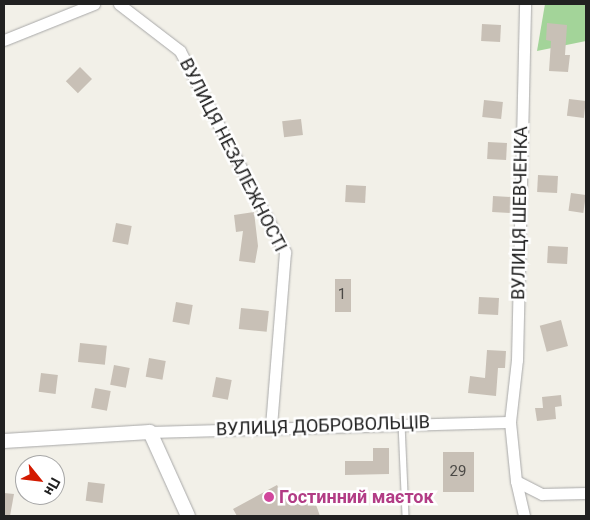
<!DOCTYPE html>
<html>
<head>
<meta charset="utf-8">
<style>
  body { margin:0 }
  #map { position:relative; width:590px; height:520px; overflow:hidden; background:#f2f0e8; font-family:Roboto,sans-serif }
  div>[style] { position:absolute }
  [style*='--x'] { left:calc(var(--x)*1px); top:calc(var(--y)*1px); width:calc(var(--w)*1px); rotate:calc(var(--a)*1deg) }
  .forest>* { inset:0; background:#a3d499 }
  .building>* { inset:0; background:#c8c0b6; transform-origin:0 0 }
  .roads { filter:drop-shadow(0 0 1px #a8a8a8) drop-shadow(0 0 1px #a8a8a8) }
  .service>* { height:5.5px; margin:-2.75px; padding:0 2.75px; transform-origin:2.75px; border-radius:2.75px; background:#fff }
  .minor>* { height:11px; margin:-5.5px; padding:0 5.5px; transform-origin:5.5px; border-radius:5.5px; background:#fff }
  .tertiary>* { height:14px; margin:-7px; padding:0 7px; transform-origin:7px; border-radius:7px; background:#fff }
  .dots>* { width:14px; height:14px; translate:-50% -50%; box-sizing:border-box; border:2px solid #fff; border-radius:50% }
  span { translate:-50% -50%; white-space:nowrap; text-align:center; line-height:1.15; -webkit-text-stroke:5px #fff; paint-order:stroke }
  .number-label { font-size:15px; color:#4b4946 }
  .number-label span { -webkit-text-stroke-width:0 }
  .street-label { font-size:18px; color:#212121 }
  .hotel-label { font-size:18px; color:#b23c85; font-weight:700 }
  .left { translate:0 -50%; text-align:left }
  .frame { position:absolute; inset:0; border:5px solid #212121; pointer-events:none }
  .north { position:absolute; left:15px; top:455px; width:50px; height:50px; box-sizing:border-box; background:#fff; border:1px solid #a6a6a6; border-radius:50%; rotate:119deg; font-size:14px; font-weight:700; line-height:20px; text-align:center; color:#212121 }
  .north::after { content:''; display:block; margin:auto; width:18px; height:22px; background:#d31a00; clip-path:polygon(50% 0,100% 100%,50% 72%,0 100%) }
</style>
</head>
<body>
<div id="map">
  <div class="forest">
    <i style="clip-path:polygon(545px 4px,586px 4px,586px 41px,537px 51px)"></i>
  </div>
  <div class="building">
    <i style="clip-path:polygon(547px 23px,567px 25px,565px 55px,570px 55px,568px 72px,549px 71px,551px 41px,546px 40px)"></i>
    <i style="left:482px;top:24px;width:19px;height:17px;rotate:3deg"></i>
    <i style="left:80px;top:67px;width:17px;height:20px;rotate:45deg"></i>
    <i style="left:569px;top:99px;width:17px;height:17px;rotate:7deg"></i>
    <i style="left:484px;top:100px;width:19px;height:17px;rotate:6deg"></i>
    <i style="left:301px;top:119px;width:16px;height:19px;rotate:83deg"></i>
    <i style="left:488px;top:142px;width:19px;height:17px;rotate:3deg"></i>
    <i style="left:538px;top:175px;width:20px;height:17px;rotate:3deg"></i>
    <i style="left:346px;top:185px;width:20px;height:17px;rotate:3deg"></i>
    <i style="left:571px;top:193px;width:15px;height:18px;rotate:8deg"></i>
    <i style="left:493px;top:196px;width:19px;height:16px;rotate:3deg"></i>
    <i style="clip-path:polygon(254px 212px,258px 246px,255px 263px,239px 261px,243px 231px,236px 232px,234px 215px)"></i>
    <i style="left:116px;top:223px;width:16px;height:19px;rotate:11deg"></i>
    <i style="left:548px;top:246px;width:20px;height:17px;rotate:3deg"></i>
    <i style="left:335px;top:279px;width:16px;height:33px"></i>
    <i style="left:479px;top:297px;width:20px;height:17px;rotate:3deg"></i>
    <i style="left:176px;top:302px;width:17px;height:20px;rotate:10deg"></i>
    <i style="left:241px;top:308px;width:28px;height:21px;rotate:6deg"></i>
    <i style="left:561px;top:320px;width:27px;height:22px;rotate:75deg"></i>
    <i style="left:80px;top:343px;width:27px;height:19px;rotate:6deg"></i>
    <i style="clip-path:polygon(487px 350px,506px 351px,505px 368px,498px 368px,496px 396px,468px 393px,470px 376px,485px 378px)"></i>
    <i style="left:149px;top:358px;width:17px;height:19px;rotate:10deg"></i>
    <i style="left:114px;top:365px;width:16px;height:20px;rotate:11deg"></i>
    <i style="left:41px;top:373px;width:17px;height:19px;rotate:7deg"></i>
    <i style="left:216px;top:377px;width:16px;height:20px;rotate:11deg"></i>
    <i style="left:95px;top:388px;width:16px;height:20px;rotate:11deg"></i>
    <i style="clip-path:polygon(561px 395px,562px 406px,555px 407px,556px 419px,537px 421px,535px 408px,543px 408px,542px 397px)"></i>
    <i style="clip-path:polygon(373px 448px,389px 448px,389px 474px,345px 475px,345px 461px,373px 461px)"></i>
    <i style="left:443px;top:452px;width:31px;height:40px"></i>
    <i style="left:88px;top:482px;width:17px;height:19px;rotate:7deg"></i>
    <i style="clip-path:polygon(277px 485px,284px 499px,311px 491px,320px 516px,237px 516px,233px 509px)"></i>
    <i style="clip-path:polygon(4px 493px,14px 494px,10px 516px,4px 516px)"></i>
  </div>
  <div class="roads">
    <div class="service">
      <i style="--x:402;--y:424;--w:92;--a:87.5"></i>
    </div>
    <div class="minor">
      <i style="--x:119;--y:4;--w:77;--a:37.6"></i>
      <i style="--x:180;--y:51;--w:227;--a:62.4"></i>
      <i style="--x:285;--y:252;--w:176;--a:94.6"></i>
      <i style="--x:4;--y:40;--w:97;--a:-21.8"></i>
      <i style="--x:510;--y:422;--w:62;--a:-83.6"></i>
      <i style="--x:517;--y:360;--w:356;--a:-88.7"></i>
      <i style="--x:150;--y:432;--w:360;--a:-1.6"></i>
      <i style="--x:510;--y:422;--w:59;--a:84.2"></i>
      <i style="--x:516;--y:481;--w:29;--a:27"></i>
      <i style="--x:542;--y:494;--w:44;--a:-1.3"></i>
      <i style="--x:516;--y:481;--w:36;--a:77"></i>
    </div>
    <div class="tertiary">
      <i style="--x:4;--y:441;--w:146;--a:-3.5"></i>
      <i style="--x:150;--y:432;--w:92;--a:65.7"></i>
    </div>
  </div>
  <div class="dots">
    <i style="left:269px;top:497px;background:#d1479c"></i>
  </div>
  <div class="number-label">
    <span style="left:342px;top:295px">1</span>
    <span style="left:458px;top:472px">29</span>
  </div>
  <div class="street-label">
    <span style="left:233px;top:155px;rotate:63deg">ВУЛИЦЯ НЕЗАЛЕЖНОСТІ</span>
    <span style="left:520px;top:213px;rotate:-89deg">ВУЛИЦЯ ШЕВЧЕНКА</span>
    <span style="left:323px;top:426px;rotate:-2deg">ВУЛИЦЯ ДОБРОВОЛЬЦІВ</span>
  </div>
  <div class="hotel-label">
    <span class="left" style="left:279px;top:497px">Гостинний маєток</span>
  </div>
  <div class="frame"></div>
  <div class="north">Пн</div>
</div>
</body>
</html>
